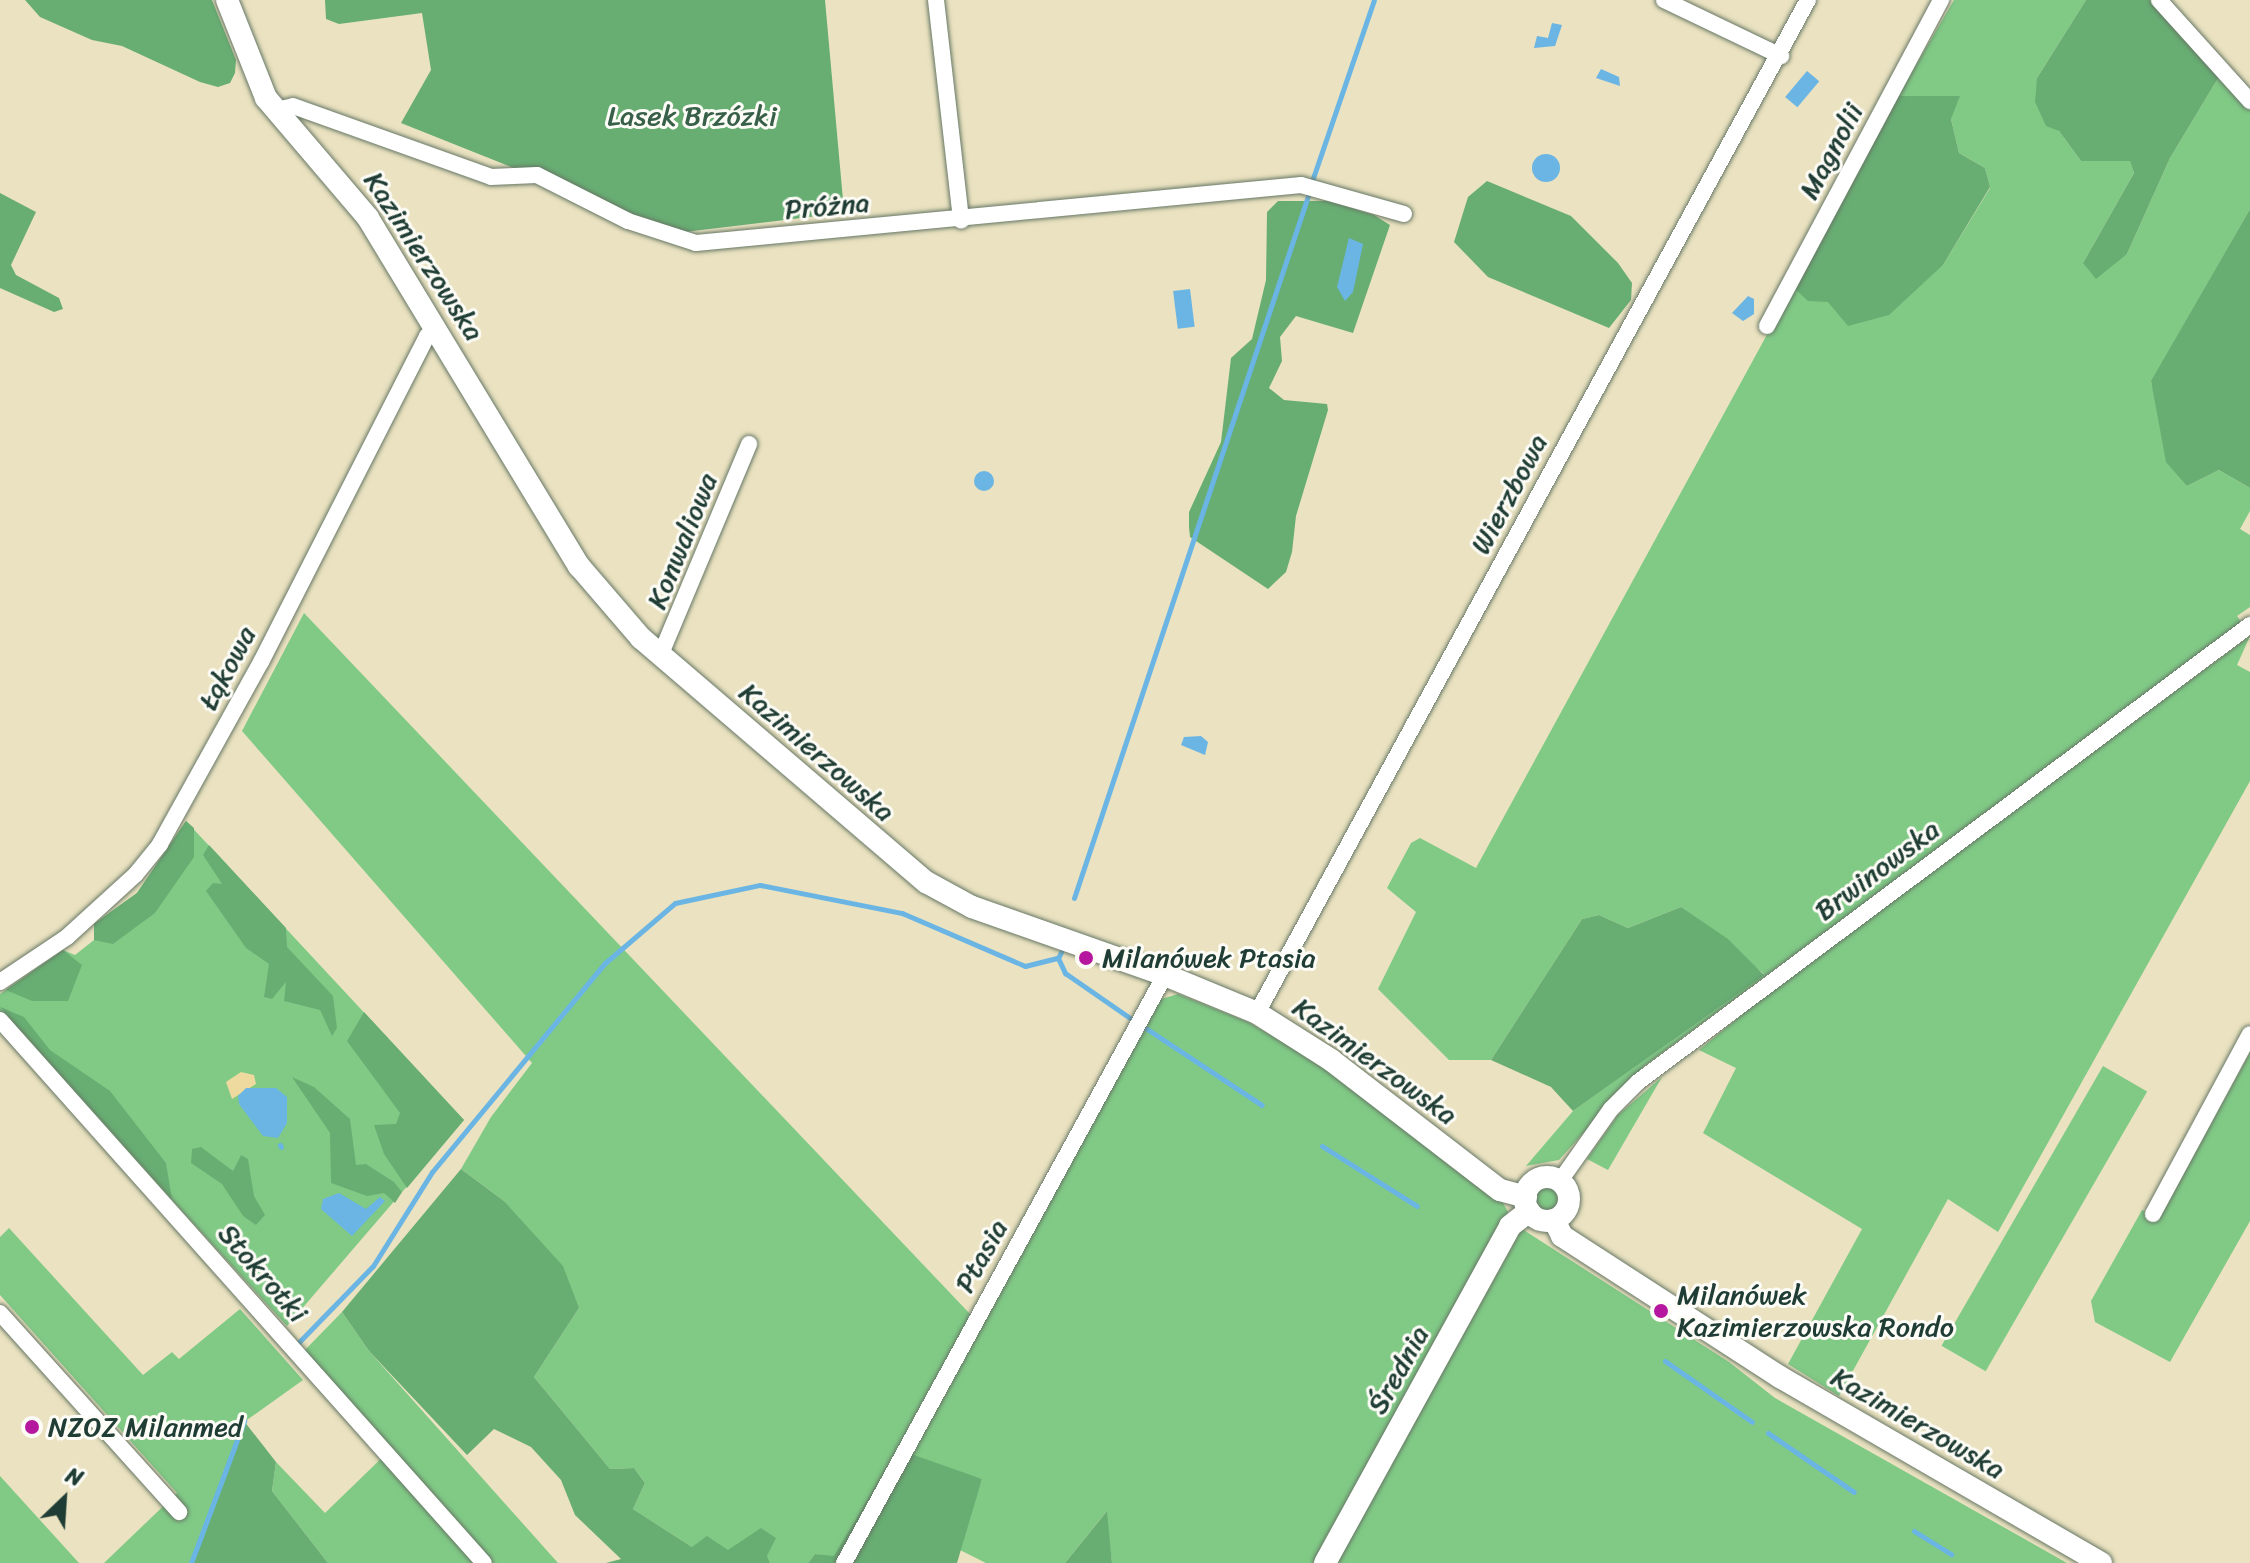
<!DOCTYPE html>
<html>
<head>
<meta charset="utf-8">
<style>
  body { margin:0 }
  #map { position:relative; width:2250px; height:1563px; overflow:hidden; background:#eae2c0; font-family:Sriracha,sans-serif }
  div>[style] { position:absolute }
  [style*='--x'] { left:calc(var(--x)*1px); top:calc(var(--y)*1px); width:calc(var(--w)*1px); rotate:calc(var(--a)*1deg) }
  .green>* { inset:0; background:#81ca86; transform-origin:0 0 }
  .round { border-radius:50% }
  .forest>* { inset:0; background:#68ae73 }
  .sand>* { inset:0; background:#eeda9e }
  .water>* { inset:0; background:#6ab5e3; transform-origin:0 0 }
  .stream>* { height:5px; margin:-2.5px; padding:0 2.5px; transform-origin:2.5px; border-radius:2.5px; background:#6ab5e3 }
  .roads { filter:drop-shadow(0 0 2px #667765) drop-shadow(0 0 2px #667765) }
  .street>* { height:16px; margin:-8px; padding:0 8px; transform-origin:8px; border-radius:8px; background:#fff }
  .secondary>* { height:22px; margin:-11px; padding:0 11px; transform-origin:11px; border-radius:11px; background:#fff }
  .secondary>.ring { margin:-11px; padding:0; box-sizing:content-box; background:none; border:22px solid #fff; border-radius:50% }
  .dots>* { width:22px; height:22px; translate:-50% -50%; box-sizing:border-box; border:4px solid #fdfcf7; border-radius:50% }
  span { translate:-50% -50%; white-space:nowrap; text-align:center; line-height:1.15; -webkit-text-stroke:6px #fdfcf7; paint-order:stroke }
  .park-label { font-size:28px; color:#386048 }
  .street-label { font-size:28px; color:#1f3d34 }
  .poi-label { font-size:28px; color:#1f3d34 }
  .left { translate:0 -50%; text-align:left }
  .north { position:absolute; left:24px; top:1459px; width:80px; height:80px; -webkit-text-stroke:6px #fdfcf7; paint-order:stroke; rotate:25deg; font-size:22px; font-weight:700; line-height:32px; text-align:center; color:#1f3d34 }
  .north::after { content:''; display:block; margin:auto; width:28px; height:36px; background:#1f3d34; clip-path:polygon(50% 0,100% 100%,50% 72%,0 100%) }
</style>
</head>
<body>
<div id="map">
  <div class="green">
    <i style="clip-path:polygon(1954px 0,2086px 0,2037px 78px,2059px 131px,2081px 161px,2130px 160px,2134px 173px,2083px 263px,2127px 254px,2170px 158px,2220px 75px,2250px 109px,2250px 209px,2151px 382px,2187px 486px,2219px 470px,2250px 488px,2250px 511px,2240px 529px,2250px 535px,2250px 607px,2237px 616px,2242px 623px,1643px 1067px,1559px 1160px,1526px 1166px,1573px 1111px,1764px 974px,1681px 907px,1628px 928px,1599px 915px,1582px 919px,1491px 1060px,1449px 1060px,1378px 989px,1416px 912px,1387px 888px,1411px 843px,1420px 838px,1476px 868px,1793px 287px,1943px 265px,1990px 188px,1985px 168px,1959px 153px,1951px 119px,1898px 96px)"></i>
    <i style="clip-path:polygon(304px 613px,971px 1315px,1158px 1000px,1178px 994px,1248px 1022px,1311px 1059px,1502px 1201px,1508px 1212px,1313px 1563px,1112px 1563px,1106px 1512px,1065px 1563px,986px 1563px,958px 1549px,982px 1479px,952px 1471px,863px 1507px,834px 1557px,815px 1554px,808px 1563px,770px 1563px,767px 1557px,692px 1547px,633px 1509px,645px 1483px,634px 1468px,610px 1469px,534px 1377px,579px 1308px,504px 1201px,461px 1169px,491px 1117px,532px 1063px,242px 731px)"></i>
    <i style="clip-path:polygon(2250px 636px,2237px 665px,2250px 672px,2250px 781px,1998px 1232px,1948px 1199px,1839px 1396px,1788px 1364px,1862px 1229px,1703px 1133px,1736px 1068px,1699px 1050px,1788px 977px)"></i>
    <i style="clip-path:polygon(186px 821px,464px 1120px,287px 1326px,0 1012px,0 994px,63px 950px,75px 955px,94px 940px,94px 924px,137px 893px)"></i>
    <i style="clip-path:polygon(2250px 1053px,2250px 1221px,2170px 1362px,2095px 1322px,2091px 1301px,2142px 1210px,2160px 1217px)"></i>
    <i style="left:2103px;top:1066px;width:51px;height:323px;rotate:30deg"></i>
    <i style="clip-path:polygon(1662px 1077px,1608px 1170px,1587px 1159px,1618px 1115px)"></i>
    <i class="round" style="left:1536px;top:1188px;width:22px;height:22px"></i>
    <i style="clip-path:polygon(9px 1228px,143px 1375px,172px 1352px,179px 1359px,240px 1309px,303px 1380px,244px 1422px,191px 1563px,104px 1563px,177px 1493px,0 1295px,0 1237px)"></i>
    <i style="clip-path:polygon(1522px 1229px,1729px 1362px,1775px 1398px,2067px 1563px,1336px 1563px)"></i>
    <i style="clip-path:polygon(342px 1312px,369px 1351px,558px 1563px,328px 1563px,272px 1491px,276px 1462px,325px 1513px,391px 1449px,304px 1351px)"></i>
    <i style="clip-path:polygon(0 1476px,79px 1563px,0 1563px)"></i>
  </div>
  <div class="forest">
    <i style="clip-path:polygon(25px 0,212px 0,236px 60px,235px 73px,230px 83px,218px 87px,200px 82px,122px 46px,92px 40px,40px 17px)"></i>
    <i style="clip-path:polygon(325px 0,825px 0,843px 200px,834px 214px,676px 233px,401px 123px,431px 70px,422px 13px,339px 24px,326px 19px)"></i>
    <i style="clip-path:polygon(2086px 0,2150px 0,2220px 75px,2170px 158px,2127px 254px,2096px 279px,2083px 263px,2134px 173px,2130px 161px,2081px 161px,2059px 131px,2046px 126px,2035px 102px,2037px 78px)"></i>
    <i style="clip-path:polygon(1898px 96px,1960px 96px,1951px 119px,1959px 153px,1985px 168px,1990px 187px,1943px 265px,1889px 315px,1848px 326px,1828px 302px,1808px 301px,1793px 287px)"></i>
    <i style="clip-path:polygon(1487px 181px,1571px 216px,1618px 263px,1632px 283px,1631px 300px,1609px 328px,1488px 277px,1454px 242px,1468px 197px)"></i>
    <i style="clip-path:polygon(0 193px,36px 212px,11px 265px,16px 275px,59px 298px,63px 309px,54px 312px,0 288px)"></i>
    <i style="clip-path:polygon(1278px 201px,1328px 201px,1374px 215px,1390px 225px,1353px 333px,1296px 316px,1280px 337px,1282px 361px,1269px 388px,1284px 400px,1327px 404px,1328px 410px,1296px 516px,1292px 552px,1286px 572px,1268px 589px,1190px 537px,1189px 527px,1189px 512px,1221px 442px,1231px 358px,1252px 339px,1266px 280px,1267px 212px)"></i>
    <i style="clip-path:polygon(2250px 209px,2250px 488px,2219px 470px,2187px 486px,2166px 462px,2151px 381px)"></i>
    <i style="clip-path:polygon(186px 821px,194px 828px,194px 857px,155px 913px,113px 944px,94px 940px,94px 924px,137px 893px)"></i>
    <i style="clip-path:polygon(209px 845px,286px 928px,287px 947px,333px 996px,337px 1028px,332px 1036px,320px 1010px,284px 1001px,286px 982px,272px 999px,264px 997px,269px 964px,246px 948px,206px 891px,213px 883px,222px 884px,203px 855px)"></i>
    <i style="clip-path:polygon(1681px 907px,1728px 939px,1764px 975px,1573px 1111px,1551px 1087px,1491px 1060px,1582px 919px,1599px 915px,1628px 928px)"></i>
    <i style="clip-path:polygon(63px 950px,82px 965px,68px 1001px,32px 1001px,6px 990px)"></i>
    <i style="clip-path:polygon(0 1007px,24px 1017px,50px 1050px,110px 1091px,166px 1163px,172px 1199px)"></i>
    <i style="clip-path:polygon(364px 1012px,464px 1120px,407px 1188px,384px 1154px,374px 1125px,396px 1124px,400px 1113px,347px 1041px)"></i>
    <i style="clip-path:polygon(292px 1077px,314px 1087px,350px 1119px,356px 1165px,366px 1164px,394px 1182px,402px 1192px,395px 1203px,384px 1193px,367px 1196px,331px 1183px,330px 1133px)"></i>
    <i style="clip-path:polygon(201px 1147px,233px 1171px,241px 1155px,248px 1159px,254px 1196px,265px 1215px,256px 1225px,243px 1216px,222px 1184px,191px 1163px,192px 1149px)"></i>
    <i style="clip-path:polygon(461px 1169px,504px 1201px,563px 1266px,579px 1308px,534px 1377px,610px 1469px,634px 1468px,645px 1483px,633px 1509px,692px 1547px,707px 1536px,728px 1550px,761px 1528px,776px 1538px,767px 1556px,770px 1563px,606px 1563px,621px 1559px,575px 1515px,561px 1480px,531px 1447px,494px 1429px,467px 1455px,369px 1351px,342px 1312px)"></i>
    <i style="clip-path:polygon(244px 1421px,276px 1462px,272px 1491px,328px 1563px,191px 1563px)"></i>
    <i style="clip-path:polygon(897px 1449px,982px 1479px,957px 1563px,808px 1563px,815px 1554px,834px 1556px)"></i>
    <i style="clip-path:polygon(1107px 1511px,1112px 1563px,1065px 1563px)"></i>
  </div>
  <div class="sand">
    <i style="clip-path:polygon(241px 1072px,254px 1075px,256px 1084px,232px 1099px,226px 1082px)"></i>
  </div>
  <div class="water">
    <i style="clip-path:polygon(1552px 23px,1562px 25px,1555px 46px,1534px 48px,1537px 36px,1548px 38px)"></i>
    <i style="clip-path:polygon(1601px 69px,1619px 77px,1620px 86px,1596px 78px)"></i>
    <i style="left:1807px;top:71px;width:16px;height:34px;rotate:40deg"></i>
    <i class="round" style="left:1532px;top:154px;width:28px;height:28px"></i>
    <i style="clip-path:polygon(1349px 238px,1363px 244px,1353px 292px,1345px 301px,1337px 287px)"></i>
    <i style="left:1190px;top:289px;width:38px;height:17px;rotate:83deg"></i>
    <i style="clip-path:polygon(1748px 296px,1754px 299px,1754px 314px,1743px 321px,1732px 313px)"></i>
    <i class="round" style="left:974px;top:471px;width:20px;height:20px"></i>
    <i style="clip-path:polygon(1201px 736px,1208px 742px,1205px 755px,1181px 745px,1184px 737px)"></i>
    <i style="clip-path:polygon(246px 1088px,276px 1088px,287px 1097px,287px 1123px,278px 1138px,263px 1136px,239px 1104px,238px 1096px)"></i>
    <i style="clip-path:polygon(339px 1193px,366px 1209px,380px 1197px,385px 1201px,352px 1236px,321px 1209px,323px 1199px)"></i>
  </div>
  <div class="stream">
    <i style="--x:1312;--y:181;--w:191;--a:-71.1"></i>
    <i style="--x:1074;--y:898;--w:740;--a:-71.57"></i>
    <i style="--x:1058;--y:958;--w:17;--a:65"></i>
    <i style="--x:1065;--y:973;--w:79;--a:34.7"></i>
    <i style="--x:1144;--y:1027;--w:141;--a:33.5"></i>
    <i style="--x:280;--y:1145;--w:2;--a:63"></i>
    <i style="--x:1322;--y:1146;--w:112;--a:32.3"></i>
    <i style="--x:298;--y:1343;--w:107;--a:-45.8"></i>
    <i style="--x:373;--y:1266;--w:111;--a:-57.9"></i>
    <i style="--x:432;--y:1172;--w:271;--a:-50.4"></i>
    <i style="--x:605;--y:963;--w:92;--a:-40.6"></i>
    <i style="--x:675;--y:903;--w:87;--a:-12"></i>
    <i style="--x:760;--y:885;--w:145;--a:11.2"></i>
    <i style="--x:902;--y:913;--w:134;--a:23.3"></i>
    <i style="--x:1025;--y:966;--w:34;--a:-14"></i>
    <i style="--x:1058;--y:958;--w:7;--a:-63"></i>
    <i style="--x:1665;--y:1361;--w:106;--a:35"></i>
    <i style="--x:1768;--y:1433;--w:104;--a:34.5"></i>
    <i style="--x:1914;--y:1531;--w:44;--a:31.9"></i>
    <i style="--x:191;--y:1563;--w:152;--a:-69.5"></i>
  </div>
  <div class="roads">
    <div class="street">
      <i style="--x:936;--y:0;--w:222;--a:83.5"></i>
      <i style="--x:1664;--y:0;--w:130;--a:25.6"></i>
      <i style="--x:2159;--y:0;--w:136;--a:48"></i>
      <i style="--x:276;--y:110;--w:17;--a:-13"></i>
      <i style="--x:293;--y:106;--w:210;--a:19.7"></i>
      <i style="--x:491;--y:177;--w:46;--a:-2.5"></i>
      <i style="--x:537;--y:175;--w:102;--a:26.8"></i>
      <i style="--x:628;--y:221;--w:71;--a:17.9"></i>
      <i style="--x:696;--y:243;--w:608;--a:-5.48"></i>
      <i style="--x:1301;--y:185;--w:107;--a:15.7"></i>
      <i style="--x:1767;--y:326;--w:370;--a:-61.9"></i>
      <i style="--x:660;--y:656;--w:230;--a:-67.2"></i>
      <i style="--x:0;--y:982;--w:81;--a:-33.9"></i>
      <i style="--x:67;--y:937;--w:93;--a:-42.4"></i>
      <i style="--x:136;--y:874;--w:38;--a:-51"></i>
      <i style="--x:160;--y:844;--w:208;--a:-61"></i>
      <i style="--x:261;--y:662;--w:366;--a:-63"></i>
      <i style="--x:427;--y:336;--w:13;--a:-32"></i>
      <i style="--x:1257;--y:1013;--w:1153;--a:-61.46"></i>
      <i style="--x:0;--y:1020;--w:727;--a:48.29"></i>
      <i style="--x:1560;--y:1181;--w:88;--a:-54.7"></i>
      <i style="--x:1611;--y:1109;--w:38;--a:-45"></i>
      <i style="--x:1638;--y:1082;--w:764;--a:-36.75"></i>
      <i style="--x:2153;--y:1214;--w:204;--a:-61.7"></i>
      <i style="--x:0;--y:1313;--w:268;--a:48"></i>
      <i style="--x:844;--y:1563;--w:670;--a:-61.37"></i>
    </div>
    <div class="secondary">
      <i style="--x:227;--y:0;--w:105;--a:68.3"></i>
      <i style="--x:266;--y:98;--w:157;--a:49.6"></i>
      <i style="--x:368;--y:218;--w:407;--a:58.8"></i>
      <i style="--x:579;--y:566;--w:95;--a:49.3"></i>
      <i style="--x:641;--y:638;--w:375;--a:40.6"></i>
      <i style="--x:926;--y:882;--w:52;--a:28.5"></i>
      <i style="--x:972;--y:907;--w:205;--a:19.4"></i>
      <i style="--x:1165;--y:975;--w:100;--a:22.4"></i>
      <i style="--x:1257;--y:1013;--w:88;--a:32.4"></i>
      <i style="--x:1331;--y:1060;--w:213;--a:37.6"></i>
      <i style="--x:1500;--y:1190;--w:27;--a:15"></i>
      <i class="ring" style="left:1525px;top:1177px;width:22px;height:22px"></i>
      <i style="--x:1554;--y:1220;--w:18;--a:63"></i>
      <i style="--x:1562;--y:1236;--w:260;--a:32.9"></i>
      <i style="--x:1780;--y:1377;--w:371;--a:30.1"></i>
      <i style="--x:1325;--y:1563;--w:384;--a:-61.2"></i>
      <i style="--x:1510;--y:1226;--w:24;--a:-38"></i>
    </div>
  </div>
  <div class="dots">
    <i style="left:1086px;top:958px;background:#b5179e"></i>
    <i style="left:1661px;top:1311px;background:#b5179e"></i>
    <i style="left:32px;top:1427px;background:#b5179e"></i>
  </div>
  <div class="park-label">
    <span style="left:692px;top:116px">Lasek Brzózki</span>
  </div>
  <div class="street-label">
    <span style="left:1831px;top:151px;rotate:-62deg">Magnolii</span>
    <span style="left:827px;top:206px;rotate:-5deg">Próżna</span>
    <span style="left:424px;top:256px;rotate:57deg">Kazimierzowska</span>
    <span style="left:1509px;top:494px;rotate:-62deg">Wierzbowa</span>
    <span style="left:682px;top:541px;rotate:-68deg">Konwaliowa</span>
    <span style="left:227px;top:668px;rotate:-62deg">Łąkowa</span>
    <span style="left:817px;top:752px;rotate:41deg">Kazimierzowska</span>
    <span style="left:1877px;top:870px;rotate:-37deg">Brwinowska</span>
    <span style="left:1375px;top:1061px;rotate:36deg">Kazimierzowska</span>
    <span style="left:981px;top:1256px;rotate:-61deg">Ptasia</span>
    <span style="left:263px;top:1273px;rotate:49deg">Stokrotki</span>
    <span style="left:1398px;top:1370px;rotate:-61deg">Średnia</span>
    <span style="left:1918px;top:1423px;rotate:30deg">Kazimierzowska</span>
  </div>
  <div class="poi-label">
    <span class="left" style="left:1102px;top:958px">Milanówek Ptasia</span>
    <span class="left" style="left:1677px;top:1311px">Milanówek<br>Kazimierzowska Rondo</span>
    <span class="left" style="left:48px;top:1427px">NZOZ Milanmed</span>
  </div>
  <div class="north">N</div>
</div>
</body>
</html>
